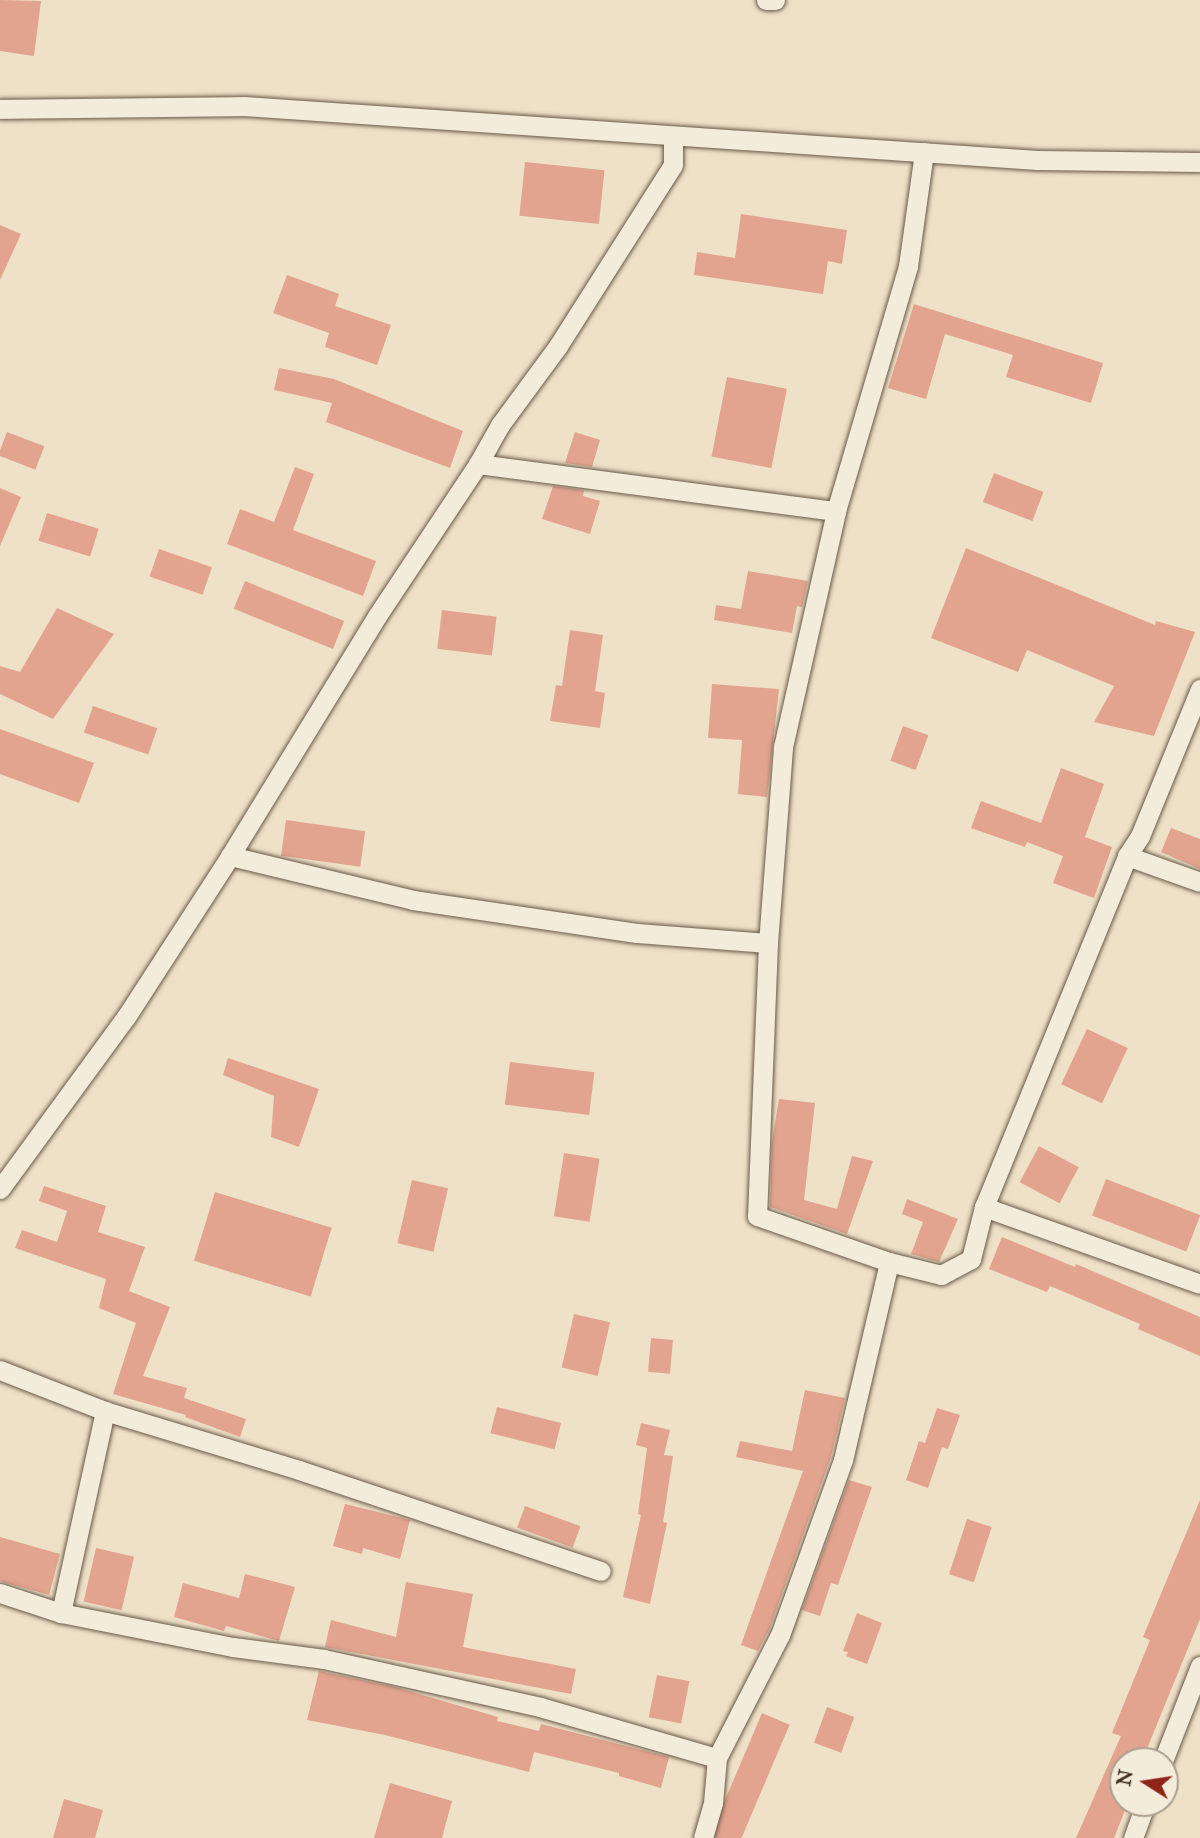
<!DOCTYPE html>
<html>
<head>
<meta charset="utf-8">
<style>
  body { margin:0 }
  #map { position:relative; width:1200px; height:1838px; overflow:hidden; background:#eee1c7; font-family:"IM FELL Great Primer",serif }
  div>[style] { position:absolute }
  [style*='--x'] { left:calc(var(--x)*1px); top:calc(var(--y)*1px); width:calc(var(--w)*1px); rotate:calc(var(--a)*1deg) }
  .building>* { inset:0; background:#e2a48f; transform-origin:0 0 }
  .roads { filter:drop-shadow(0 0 2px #695949) drop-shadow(0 0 2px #695949) }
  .minor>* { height:19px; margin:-9.5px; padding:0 9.5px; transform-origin:9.5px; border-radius:9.5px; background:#f4ecdb }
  span { translate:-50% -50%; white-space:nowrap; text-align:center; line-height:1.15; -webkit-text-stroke:7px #f4ecdb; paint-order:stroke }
  .north { position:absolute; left:1109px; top:1747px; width:70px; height:70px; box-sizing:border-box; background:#f4ecdb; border:2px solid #ab9f90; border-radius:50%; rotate:282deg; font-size:19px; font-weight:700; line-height:28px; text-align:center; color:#3d2c1f }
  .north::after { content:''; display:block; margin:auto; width:24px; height:32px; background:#8f2418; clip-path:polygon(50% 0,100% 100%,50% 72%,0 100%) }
</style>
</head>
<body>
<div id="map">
  <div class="building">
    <i style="clip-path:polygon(0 0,41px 1px,34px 56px,0 51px)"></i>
    <i style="left:525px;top:162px;width:80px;height:54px;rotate:6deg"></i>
    <i style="clip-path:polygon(741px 214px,847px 230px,842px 264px,828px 261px,823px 294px,694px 275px,697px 252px,735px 258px)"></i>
    <i style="clip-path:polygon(0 225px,21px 234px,0 280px)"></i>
    <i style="clip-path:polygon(287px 275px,339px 294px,335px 306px,391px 325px,377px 365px,325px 347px,329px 333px,273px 313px)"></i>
    <i style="clip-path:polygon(914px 304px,1103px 363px,1091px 403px,1006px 377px,1013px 355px,945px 334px,926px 399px,888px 388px)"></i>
    <i style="clip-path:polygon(279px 368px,334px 379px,463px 431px,450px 468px,326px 422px,332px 403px,274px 390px)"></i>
    <i style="left:727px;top:377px;width:61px;height:81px;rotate:11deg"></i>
    <i style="left:7px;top:432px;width:40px;height:25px;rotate:21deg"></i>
    <i style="clip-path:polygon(575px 432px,600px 440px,592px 467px,565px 463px)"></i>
    <i style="clip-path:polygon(295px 467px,314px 474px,293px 530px,376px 561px,363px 596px,227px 544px,240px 509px,274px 522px)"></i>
    <i style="left:994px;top:473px;width:53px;height:31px;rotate:21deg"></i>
    <i style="clip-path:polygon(553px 486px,584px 490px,583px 496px,600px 501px,590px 534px,542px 519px)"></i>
    <i style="clip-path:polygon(0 488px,21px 497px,0 546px)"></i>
    <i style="left:47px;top:513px;width:54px;height:29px;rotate:17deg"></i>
    <i style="clip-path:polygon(966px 548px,1155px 625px,1156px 621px,1195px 632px,1154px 736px,1094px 722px,1114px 686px,1027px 650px,1018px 672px,931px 638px)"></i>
    <i style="left:159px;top:549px;width:56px;height:29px;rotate:19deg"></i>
    <i style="clip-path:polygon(748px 571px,808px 581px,802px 607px,797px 606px,792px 633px,714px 620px,716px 605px,741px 609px)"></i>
    <i style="left:245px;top:581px;width:107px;height:30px;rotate:22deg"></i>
    <i style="clip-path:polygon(57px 608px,114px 634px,53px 719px,0 694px,0 666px,20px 672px)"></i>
    <i style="left:442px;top:610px;width:55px;height:39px;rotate:7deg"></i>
    <i style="clip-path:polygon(570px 630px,603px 635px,595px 691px,605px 693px,600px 728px,550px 721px,556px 685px,562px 686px)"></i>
    <i style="clip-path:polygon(712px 684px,779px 689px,767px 797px,738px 794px,742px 740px,708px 738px)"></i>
    <i style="left:93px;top:706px;width:68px;height:28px;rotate:19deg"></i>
    <i style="left:903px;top:726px;width:27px;height:37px;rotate:20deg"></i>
    <i style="clip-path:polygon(0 729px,94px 763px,79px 803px,0 774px)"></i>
    <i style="clip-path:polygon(1061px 768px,1104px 784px,1085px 837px,1112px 847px,1094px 898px,1053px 883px,1063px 856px,1027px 842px,1025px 847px,971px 828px,981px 801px,1041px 823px)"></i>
    <i style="left:286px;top:820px;width:80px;height:36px;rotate:8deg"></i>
    <i style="clip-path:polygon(1171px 828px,1200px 839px,1200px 869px,1161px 852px)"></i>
    <i style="left:1087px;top:1029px;width:45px;height:61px;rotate:25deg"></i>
    <i style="clip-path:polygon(228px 1058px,319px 1089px,299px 1147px,271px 1137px,274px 1096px,223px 1075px)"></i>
    <i style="left:510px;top:1062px;width:85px;height:43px;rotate:7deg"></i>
    <i style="clip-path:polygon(779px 1099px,815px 1103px,804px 1200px,837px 1209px,852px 1156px,873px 1161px,847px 1234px,770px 1207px,772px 1142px)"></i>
    <i style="left:1039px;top:1146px;width:45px;height:41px;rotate:28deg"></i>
    <i style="left:564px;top:1153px;width:36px;height:64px;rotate:9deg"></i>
    <i style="left:1106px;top:1179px;width:101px;height:39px;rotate:21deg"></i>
    <i style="left:412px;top:1180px;width:37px;height:65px;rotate:13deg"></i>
    <i style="clip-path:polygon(44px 1186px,106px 1206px,98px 1232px,145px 1247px,129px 1291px,170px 1307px,143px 1376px,187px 1388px,184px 1398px,246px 1419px,240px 1437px,185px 1417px,186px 1415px,113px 1394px,136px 1323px,99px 1308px,106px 1279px,15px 1248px,22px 1230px,57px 1242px,67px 1211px,39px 1201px)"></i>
    <i style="left:215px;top:1192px;width:122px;height:72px;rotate:17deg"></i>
    <i style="clip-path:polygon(907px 1199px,958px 1219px,939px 1262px,911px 1254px,923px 1222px,902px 1214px)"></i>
    <i style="clip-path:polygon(1002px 1237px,1075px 1267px,1076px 1264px,1200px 1317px,1200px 1356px,1138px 1329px,1140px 1324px,1050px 1286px,1047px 1292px,989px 1269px)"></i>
    <i style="left:574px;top:1314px;width:37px;height:55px;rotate:13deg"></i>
    <i style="left:651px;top:1338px;width:22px;height:34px;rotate:5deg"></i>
    <i style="clip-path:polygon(805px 1390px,845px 1398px,831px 1457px,769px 1630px,758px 1651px,741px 1645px,803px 1471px,736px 1457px,740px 1441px,792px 1451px)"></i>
    <i style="left:497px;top:1407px;width:66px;height:27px;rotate:14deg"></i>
    <i style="clip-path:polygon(937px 1408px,960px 1415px,948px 1449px,942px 1447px,928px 1488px,906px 1480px,919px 1441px,925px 1443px)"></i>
    <i style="clip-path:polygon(641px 1423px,670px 1430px,664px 1455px,673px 1456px,663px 1522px,667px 1523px,650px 1604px,623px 1597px,641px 1515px,638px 1514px,647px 1448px,636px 1445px)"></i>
    <i style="clip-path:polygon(849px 1480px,872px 1487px,838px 1585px,831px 1583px,820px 1616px,802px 1610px)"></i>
    <i style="clip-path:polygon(1200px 1500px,1200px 1619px,1142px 1761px,1123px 1761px,1123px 1803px,1128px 1803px,1114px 1838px,1076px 1838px,1121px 1736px,1112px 1733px,1150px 1640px,1143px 1637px)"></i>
    <i style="clip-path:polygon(345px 1504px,410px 1520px,400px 1559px,363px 1548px,362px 1554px,333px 1546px)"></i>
    <i style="left:525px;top:1506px;width:59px;height:23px;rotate:20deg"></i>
    <i style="left:967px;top:1519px;width:26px;height:58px;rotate:18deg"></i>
    <i style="clip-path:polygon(0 1537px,60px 1554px,49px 1595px,0 1581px)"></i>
    <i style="left:96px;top:1548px;width:39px;height:55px;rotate:13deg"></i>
    <i style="clip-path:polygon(245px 1574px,295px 1587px,279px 1641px,226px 1626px,224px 1631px,174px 1617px,183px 1583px,239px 1598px)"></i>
    <i style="clip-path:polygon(406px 1582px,473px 1594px,463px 1647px,576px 1669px,571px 1694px,325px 1647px,331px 1620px,396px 1637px)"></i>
    <i style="clip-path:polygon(857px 1613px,882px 1623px,867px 1664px,846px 1656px,848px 1652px,843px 1651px)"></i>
    <i style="clip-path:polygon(319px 1671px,395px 1687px,498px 1717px,497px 1721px,539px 1731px,541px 1724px,669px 1757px,661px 1788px,619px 1776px,619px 1773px,534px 1752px,529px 1772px,385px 1735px,307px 1720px)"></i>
    <i style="left:657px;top:1675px;width:33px;height:43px;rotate:11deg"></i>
    <i style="left:827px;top:1707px;width:29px;height:38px;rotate:20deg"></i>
    <i style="left:762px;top:1713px;width:30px;height:133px;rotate:23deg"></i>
    <i style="clip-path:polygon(390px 1783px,452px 1801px,442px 1838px,374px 1838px)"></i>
    <i style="clip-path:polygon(64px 1799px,103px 1810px,95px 1838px,53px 1838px)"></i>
  </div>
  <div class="roads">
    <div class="minor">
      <i style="--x:766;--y:0;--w:9;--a:0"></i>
      <i style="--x:0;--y:109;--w:244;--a:-0.7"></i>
      <i style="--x:244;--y:106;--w:795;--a:3.9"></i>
      <i style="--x:1037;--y:160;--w:163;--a:0.7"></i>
      <i style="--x:478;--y:464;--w:361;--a:7.5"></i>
      <i style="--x:836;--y:511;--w:255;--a:-73.6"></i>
      <i style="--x:908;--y:266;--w:115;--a:-82"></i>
      <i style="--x:230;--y:856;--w:188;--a:13.5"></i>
      <i style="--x:413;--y:900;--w:226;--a:8.4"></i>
      <i style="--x:637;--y:933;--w:131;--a:4.4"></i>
      <i style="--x:768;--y:943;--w:273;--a:92.3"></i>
      <i style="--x:757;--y:1216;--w:140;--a:19.2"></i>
      <i style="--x:1127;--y:856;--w:77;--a:19.6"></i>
      <i style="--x:768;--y:943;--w:197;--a:-85.6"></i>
      <i style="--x:783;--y:747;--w:242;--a:-77.3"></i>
      <i style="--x:0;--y:1189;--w:213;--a:-53.8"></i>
      <i style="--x:126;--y:1017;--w:192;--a:-57.1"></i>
      <i style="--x:230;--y:856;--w:281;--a:-58.5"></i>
      <i style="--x:377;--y:616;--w:182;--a:-56.4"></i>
      <i style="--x:478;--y:464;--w:45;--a:-60.6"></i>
      <i style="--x:500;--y:425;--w:98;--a:-53.7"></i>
      <i style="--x:558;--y:346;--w:214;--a:-57.6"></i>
      <i style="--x:673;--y:165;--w:29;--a:-90"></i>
      <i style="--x:984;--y:1207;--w:229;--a:19.6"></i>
      <i style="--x:0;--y:1370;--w:113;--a:21.3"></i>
      <i style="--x:105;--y:1411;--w:203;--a:16.9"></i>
      <i style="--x:299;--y:1470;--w:318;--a:18.5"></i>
      <i style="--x:105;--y:1411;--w:207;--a:102.3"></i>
      <i style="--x:61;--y:1613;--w:175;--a:11.2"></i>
      <i style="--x:233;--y:1647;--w:92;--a:7.5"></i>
      <i style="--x:324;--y:1659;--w:221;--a:12.5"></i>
      <i style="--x:540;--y:1707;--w:184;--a:16.1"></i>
      <i style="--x:717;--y:1758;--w:45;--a:95.1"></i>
      <i style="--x:713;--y:1803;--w:36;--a:106"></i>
      <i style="--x:0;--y:1593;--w:64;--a:18.2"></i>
      <i style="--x:717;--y:1758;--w:138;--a:-62.9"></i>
      <i style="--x:780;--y:1635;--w:186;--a:-70.2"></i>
      <i style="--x:843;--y:1460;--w:203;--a:-76.9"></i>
      <i style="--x:889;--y:1262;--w:54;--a:14"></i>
      <i style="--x:941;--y:1275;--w:34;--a:-28"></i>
      <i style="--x:971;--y:1259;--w:54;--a:-76"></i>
      <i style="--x:984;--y:1207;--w:379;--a:-67.8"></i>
      <i style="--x:1127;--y:856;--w:24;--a:-57"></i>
      <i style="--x:1140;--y:836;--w:159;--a:-67.8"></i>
      <i style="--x:1163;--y:1761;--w:102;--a:-68.7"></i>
      <i style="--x:1133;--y:1838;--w:37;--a:-70"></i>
    </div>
  </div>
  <div class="north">N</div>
</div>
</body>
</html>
